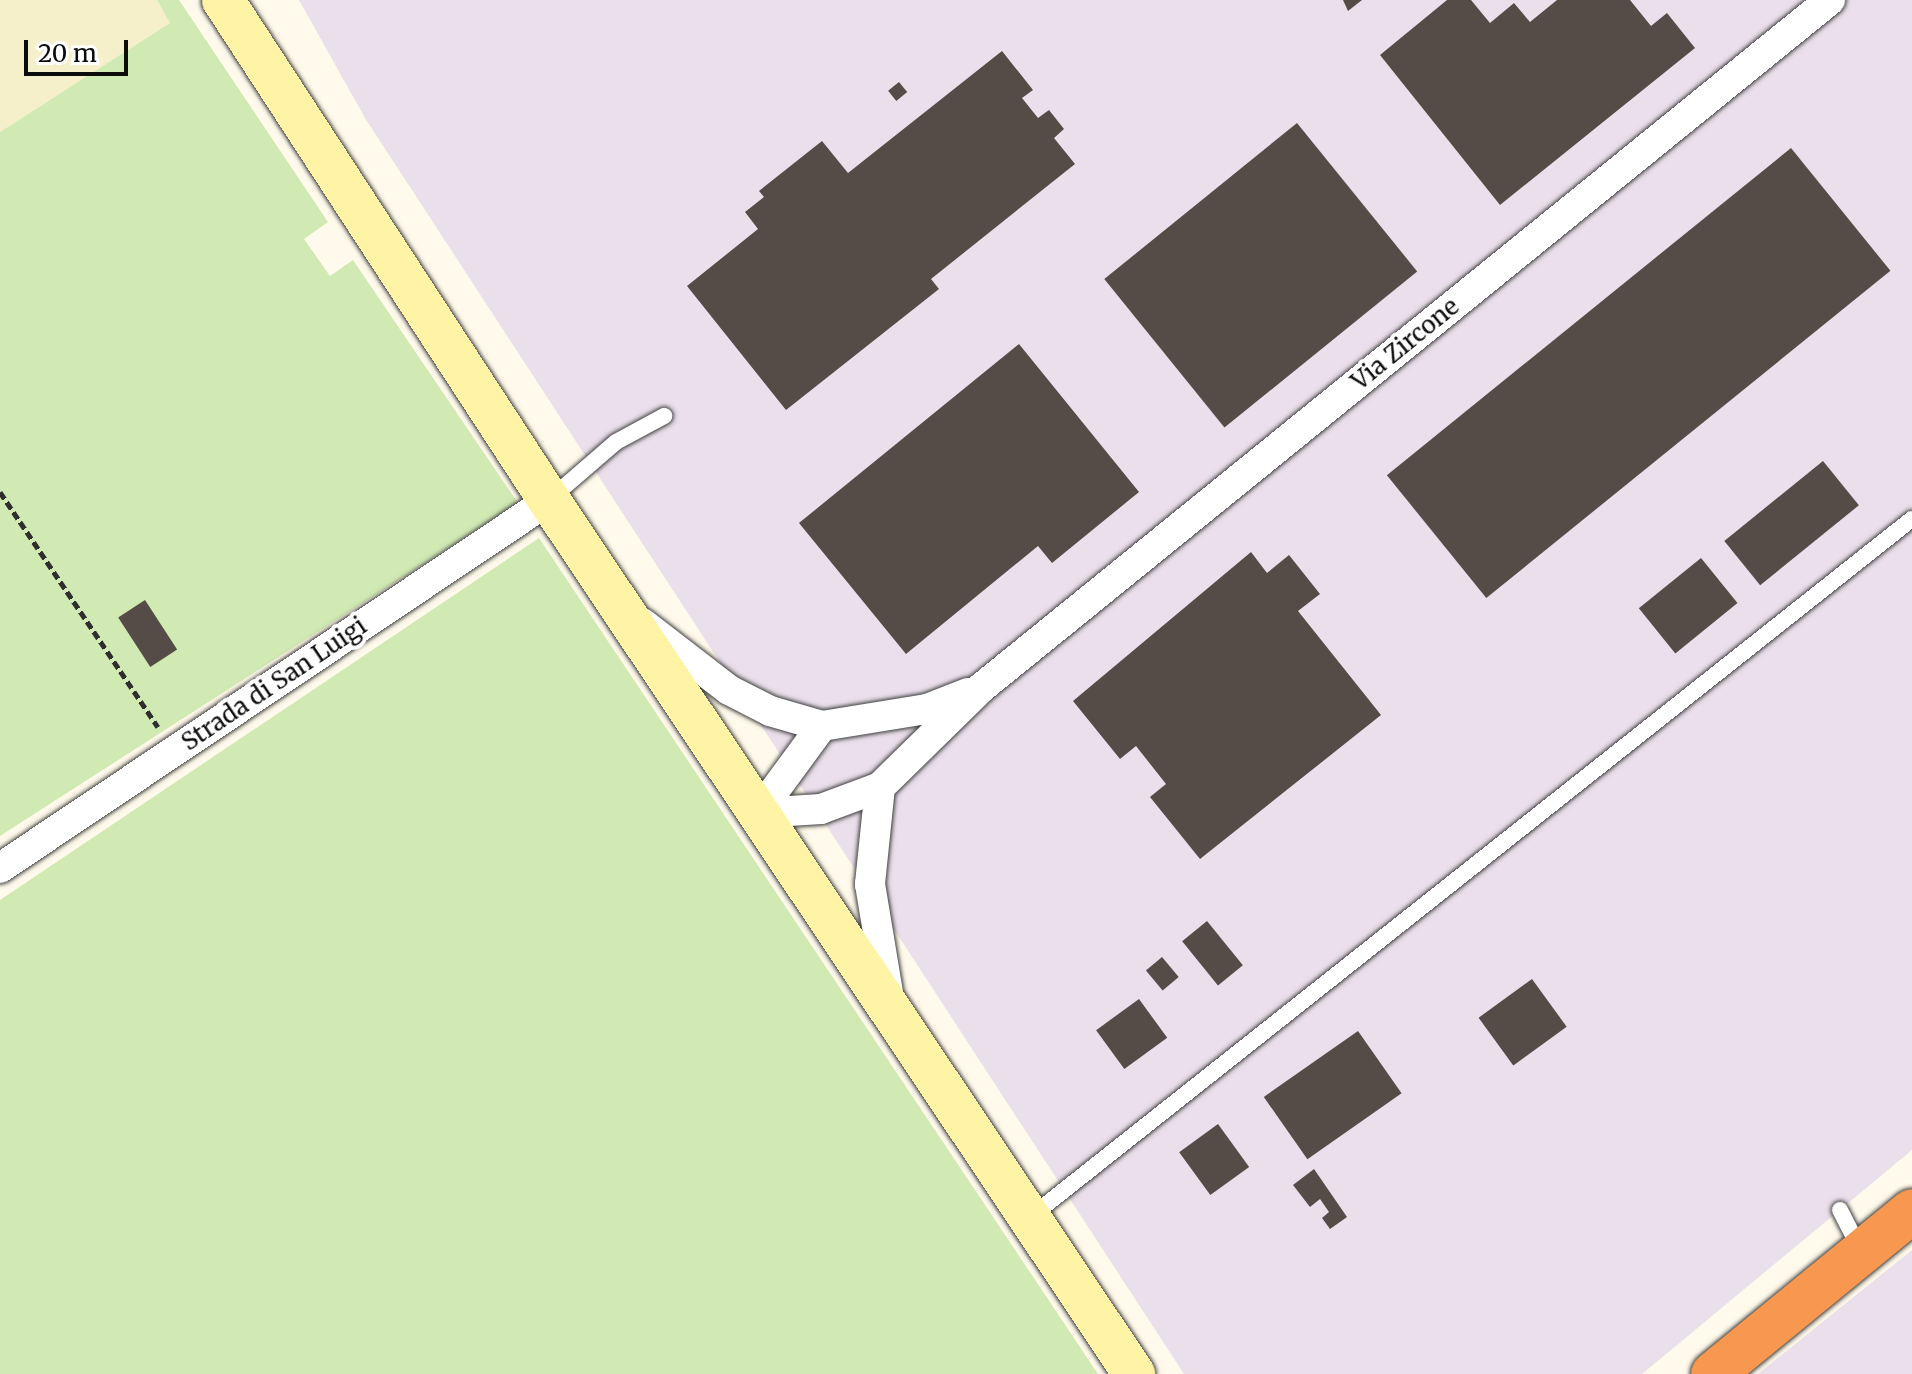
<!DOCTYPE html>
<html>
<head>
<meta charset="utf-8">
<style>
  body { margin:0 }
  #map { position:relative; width:1912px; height:1374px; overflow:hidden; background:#fffaeb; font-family:Merriweather,serif }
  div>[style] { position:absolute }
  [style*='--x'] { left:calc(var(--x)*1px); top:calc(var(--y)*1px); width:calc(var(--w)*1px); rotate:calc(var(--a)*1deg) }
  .industrial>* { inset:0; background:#eadfeb }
  .farmland>* { inset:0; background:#f5f0ca }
  .green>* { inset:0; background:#d1eab4 }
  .building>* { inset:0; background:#554c48; transform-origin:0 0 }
  .path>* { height:5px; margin-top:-2.5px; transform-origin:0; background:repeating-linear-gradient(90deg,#2e2e2e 0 8px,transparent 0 12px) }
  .roads { filter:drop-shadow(0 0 2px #3f3f3f) drop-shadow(0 0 2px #3f3f3f) }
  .lane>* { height:16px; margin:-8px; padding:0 8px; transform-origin:8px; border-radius:8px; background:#fff }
  .street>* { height:30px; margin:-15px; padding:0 15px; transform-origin:15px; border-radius:15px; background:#fff }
  .secondary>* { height:42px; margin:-21px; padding:0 21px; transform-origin:21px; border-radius:21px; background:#fff3a6 }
  .highway>* { height:44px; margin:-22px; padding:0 22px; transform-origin:22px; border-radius:22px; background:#f89850 }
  span { translate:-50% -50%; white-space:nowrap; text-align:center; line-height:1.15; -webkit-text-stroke:8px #fff; paint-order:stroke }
  .street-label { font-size:24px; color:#0c0c0c }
  .scale { position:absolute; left:24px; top:40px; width:104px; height:36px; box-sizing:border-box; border:4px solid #0c0c0c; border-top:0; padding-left:10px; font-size:24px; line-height:28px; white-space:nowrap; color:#0c0c0c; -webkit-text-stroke:6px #fff; paint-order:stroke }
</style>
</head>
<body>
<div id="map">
  <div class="industrial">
    <i style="clip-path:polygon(299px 0,1912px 0,1912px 1150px,1642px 1374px,1184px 1374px,365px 118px)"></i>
    <i style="clip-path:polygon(1912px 1250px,1912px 1374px,1758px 1374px)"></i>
  </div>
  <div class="farmland">
    <i style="clip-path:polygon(0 0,157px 0,171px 23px,0 132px)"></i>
  </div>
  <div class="green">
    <i style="clip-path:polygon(157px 0,179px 0,328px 222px,304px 239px,330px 276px,353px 260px,518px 503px,0 836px,0 132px,170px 23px)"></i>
    <i style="clip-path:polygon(539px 538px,953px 1157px,1098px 1374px,0 1374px,0 900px)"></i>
  </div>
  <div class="building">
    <i style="clip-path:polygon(1343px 0,1362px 0,1348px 11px)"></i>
    <i style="clip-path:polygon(1447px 0,1471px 0,1490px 23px,1514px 3px,1530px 22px,1557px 0,1630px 0,1651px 26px,1667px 13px,1695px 48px,1500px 205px,1380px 55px)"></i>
    <i style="clip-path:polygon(1002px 51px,1033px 90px,1022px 98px,1038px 118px,1049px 110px,1064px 129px,1054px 138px,1075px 164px,931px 279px,939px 289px,786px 410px,687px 286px,758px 229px,745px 212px,764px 197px,759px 191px,822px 141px,848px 173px)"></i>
    <i style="left:899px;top:82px;width:13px;height:14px;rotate:51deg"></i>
    <i style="left:1297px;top:123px;width:191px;height:248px;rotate:51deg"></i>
    <i style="left:1791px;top:148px;width:158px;height:520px;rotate:51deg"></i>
    <i style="clip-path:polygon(1019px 344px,1139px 492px,1052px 563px,1038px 546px,906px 654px,799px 523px)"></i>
    <i style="left:1823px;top:461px;width:57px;height:127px;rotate:51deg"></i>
    <i style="clip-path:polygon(1251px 552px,1267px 573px,1289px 555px,1320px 594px,1298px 611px,1381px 715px,1200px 859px,1150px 797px,1166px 784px,1136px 746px,1120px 759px,1073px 701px)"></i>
    <i style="left:1701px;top:558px;width:58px;height:80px;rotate:51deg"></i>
    <i style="left:145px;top:600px;width:59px;height:32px;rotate:57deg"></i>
    <i style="left:1207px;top:921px;width:57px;height:32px;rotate:51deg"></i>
    <i style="left:1162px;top:957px;width:26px;height:21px;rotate:50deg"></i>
    <i style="left:1532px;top:979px;width:59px;height:66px;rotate:54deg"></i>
    <i style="left:1139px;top:999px;width:48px;height:53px;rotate:54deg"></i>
    <i style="left:1358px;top:1031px;width:76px;height:115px;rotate:55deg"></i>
    <i style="left:1218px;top:1124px;width:53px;height:48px;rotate:54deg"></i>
    <i style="clip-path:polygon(1314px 1169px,1347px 1217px,1330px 1229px,1322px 1218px,1329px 1212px,1320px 1199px,1310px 1207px,1293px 1185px)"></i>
  </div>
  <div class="path">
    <i style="--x:0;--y:492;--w:283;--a:56.1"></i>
  </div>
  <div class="roads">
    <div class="lane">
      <i style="--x:550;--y:499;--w:87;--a:-40.8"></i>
      <i style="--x:616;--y:442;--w:55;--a:-28.4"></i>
      <i style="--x:1840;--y:1210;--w:46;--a:62.9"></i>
      <i style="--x:1029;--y:1218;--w:1126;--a:-38.37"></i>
    </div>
    <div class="street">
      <i style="--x:642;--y:623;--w:110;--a:37.6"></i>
      <i style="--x:729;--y:690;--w:46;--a:27.1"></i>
      <i style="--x:770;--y:711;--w:54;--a:16.1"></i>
      <i style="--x:822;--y:726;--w:106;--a:-9.2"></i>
      <i style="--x:927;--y:709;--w:44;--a:-21.3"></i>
      <i style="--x:880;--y:787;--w:98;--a:95.9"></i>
      <i style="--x:870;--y:884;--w:117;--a:80.6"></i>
      <i style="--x:758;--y:813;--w:63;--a:-3.6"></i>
      <i style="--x:821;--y:809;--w:63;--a:-20.4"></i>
      <i style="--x:880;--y:787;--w:141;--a:-44.4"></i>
      <i style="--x:981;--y:688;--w:1093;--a:-39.02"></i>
      <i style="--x:758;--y:813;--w:108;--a:-53.7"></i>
      <i style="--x:0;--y:868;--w:661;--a:-33.83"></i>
    </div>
    <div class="secondary">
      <i style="--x:223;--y:0;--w:597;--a:56.9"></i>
      <i style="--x:549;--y:500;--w:1052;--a:56.2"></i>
    </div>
    <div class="highway">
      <i style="--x:1713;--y:1374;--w:257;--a:-39.3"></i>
    </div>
  </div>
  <div class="street-label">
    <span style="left:1405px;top:344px;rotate:-39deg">Via Zircone</span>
    <span style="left:274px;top:684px;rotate:-34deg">Strada di San Luigi</span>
  </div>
  <div class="scale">20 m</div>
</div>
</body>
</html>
